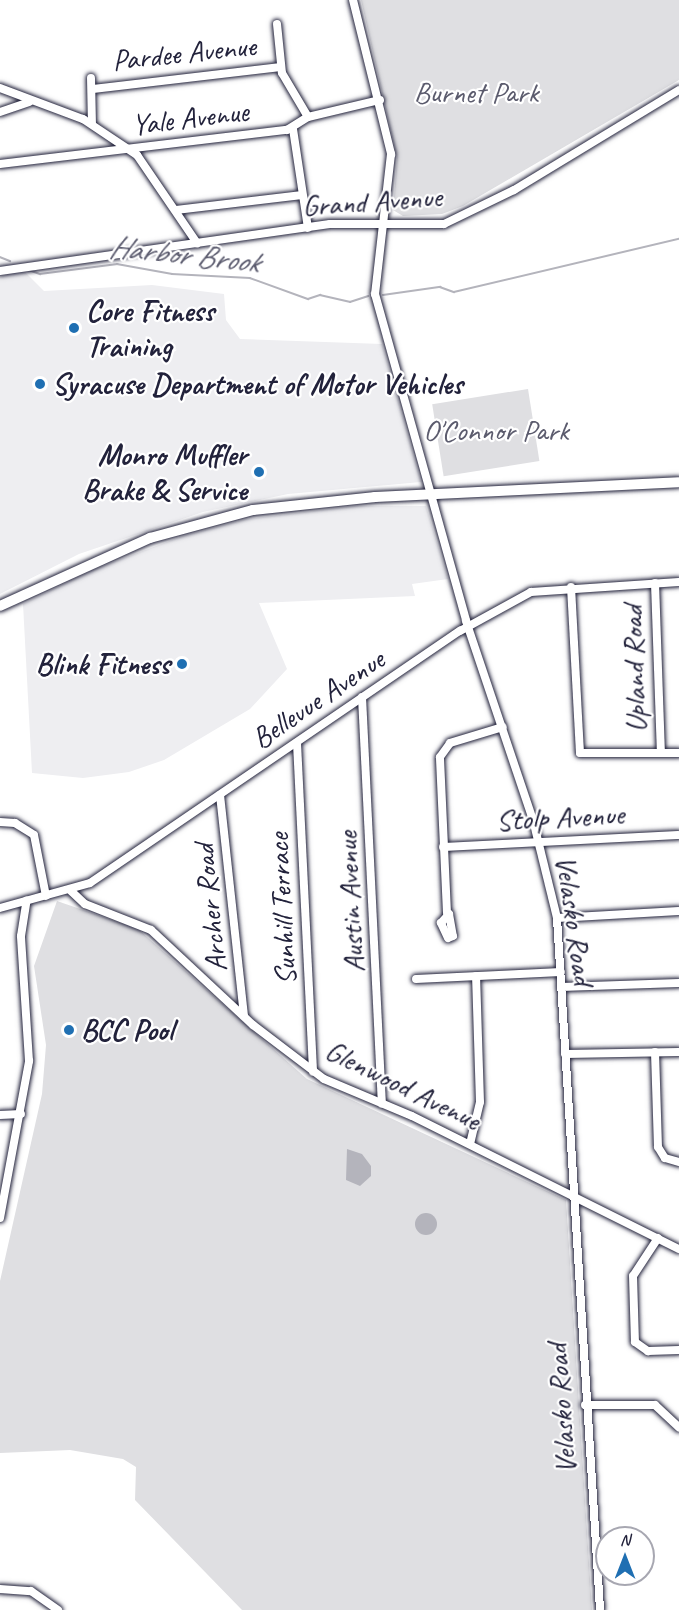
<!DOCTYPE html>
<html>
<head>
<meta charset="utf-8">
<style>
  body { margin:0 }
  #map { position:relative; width:679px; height:1610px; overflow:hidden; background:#fff; font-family:Caveat,sans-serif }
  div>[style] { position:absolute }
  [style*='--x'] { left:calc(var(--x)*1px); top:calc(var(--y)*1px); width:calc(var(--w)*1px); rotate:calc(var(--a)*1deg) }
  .built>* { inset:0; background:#eeeef1 }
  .green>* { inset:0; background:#dfdfe2; transform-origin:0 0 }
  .water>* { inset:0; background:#b4b4bc }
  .round { border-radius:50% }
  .stream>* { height:1.5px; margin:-0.75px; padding:0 0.75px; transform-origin:0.75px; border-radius:0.75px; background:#b4b4bc }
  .roads { filter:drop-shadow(0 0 2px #22223b) drop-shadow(0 0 2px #22223b) }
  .minor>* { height:8px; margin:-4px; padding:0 4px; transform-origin:4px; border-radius:4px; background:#fff }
  .major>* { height:10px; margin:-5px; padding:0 5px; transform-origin:5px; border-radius:5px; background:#fff }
  .dots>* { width:16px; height:16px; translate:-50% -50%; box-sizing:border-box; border:3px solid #fff; border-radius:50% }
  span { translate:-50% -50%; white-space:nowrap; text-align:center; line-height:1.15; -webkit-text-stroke:4.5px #fff; paint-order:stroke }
  .street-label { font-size:30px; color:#22223b }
  .park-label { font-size:30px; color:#5b5b6d }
  .poi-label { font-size:30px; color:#22223b; font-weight:700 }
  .left { translate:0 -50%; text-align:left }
  .right { translate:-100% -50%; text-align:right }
  .water-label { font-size:32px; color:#5c5c6f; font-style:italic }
  .north { position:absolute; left:595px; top:1526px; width:60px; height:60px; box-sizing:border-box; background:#fff; border:2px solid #a7a7b1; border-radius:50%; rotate:0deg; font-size:16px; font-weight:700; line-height:24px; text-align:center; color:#22223b }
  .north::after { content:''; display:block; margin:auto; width:21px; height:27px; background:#1f6fb2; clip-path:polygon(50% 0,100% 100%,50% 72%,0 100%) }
</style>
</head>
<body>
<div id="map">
  <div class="built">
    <i style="clip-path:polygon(23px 270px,44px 291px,152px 285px,224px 294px,226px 320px,240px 339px,382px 344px,421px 482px,288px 494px,203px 512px,79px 554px,0 594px,0 277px)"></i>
    <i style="clip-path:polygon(355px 506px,426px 506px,448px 579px,412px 584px,415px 596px,259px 603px,287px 669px,250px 709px,164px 760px,129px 772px,83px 778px,32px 773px,23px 604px,92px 570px,183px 536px,247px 519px)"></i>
  </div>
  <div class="green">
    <i style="clip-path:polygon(361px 0,679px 0,679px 80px,463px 206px,442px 214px,403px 216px,393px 210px,397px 158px)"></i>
    <i style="left:528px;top:389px;width:73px;height:97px;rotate:81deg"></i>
    <i style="clip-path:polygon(57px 901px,138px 929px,307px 1079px,566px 1200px,592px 1610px,242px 1610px,135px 1500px,136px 1467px,123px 1459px,70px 1450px,0 1453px,0 1281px,42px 1094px,46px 1045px,34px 966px)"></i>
  </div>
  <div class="water">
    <i style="clip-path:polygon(347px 1149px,362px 1154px,371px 1166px,371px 1176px,360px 1186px,346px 1180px)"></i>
    <i class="round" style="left:415px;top:1213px;width:22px;height:22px"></i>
  </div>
  <div class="stream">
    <i style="--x:0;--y:257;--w:11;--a:22"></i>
    <i style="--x:29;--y:270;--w:12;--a:20"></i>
    <i style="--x:40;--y:274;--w:78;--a:-7.4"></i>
    <i style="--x:117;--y:264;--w:56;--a:10.3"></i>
    <i style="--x:172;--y:274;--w:78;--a:2.9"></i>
    <i style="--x:250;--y:278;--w:62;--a:19.9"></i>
    <i style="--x:308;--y:299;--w:13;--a:-18"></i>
    <i style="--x:320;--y:295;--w:31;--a:13"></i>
    <i style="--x:350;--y:302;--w:19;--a:-18"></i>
    <i style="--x:383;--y:295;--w:58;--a:-8"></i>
    <i style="--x:440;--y:287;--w:15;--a:20"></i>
    <i style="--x:454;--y:292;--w:231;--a:-13.3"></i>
  </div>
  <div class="roads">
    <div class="minor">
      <i style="--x:353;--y:0;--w:159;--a:76.1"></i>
      <i style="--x:391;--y:154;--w:141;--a:96.5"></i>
      <i style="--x:375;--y:294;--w:339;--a:74.4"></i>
      <i style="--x:466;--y:621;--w:210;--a:71.4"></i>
      <i style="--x:533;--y:820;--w:101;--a:76.2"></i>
      <i style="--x:557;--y:918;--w:693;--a:86.44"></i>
      <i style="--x:277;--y:24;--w:49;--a:84.2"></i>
      <i style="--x:282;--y:73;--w:51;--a:59.4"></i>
      <i style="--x:91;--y:78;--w:46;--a:88.8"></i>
      <i style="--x:0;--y:88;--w:89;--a:20.5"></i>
      <i style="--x:83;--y:119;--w:65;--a:33.7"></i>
      <i style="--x:137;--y:155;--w:107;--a:55.7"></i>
      <i style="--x:93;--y:89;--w:189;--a:-6.7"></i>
      <i style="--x:0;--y:112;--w:31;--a:-19"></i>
      <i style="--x:293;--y:129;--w:100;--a:81.4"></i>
      <i style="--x:0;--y:164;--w:289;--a:-6.8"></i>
      <i style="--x:287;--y:130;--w:25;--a:-32"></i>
      <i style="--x:308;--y:117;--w:74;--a:-13.3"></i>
      <i style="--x:176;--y:210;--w:127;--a:-6.8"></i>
      <i style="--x:0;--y:271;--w:333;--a:-8.1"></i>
      <i style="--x:330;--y:224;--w:114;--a:0"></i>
      <i style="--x:444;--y:224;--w:78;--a:-25.9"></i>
      <i style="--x:514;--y:190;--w:193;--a:-31.2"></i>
      <i style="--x:655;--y:583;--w:170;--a:88"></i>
      <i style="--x:571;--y:587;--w:166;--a:86.9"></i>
      <i style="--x:580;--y:753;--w:99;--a:0"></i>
      <i style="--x:362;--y:697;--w:407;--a:87.2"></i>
      <i style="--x:297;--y:743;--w:329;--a:87.2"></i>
      <i style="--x:220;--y:795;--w:222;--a:83.8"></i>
      <i style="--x:0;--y:822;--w:15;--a:4"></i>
      <i style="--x:15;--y:823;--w:22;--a:32"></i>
      <i style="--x:34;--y:835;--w:62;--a:78.9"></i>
      <i style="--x:443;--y:847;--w:236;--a:-2.9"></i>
      <i style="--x:71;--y:891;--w:19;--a:43"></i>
      <i style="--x:85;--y:904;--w:71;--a:21.5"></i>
      <i style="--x:151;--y:930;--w:139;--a:43"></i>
      <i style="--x:253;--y:1025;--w:89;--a:37.3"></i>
      <i style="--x:324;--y:1079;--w:95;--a:22.8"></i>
      <i style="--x:412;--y:1116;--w:298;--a:26.5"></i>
      <i style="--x:0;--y:908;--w:93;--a:-15.5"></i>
      <i style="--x:90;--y:883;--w:448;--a:-34.3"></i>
      <i style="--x:460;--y:631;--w:81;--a:-28.8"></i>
      <i style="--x:531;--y:592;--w:148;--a:-3.9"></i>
      <i style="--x:447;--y:913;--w:156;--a:-92.6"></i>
      <i style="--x:440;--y:757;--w:17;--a:-54"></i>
      <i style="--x:450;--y:743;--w:55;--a:-16.8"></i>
      <i style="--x:449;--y:914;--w:22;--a:80"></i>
      <i style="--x:453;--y:936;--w:5;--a:158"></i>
      <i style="--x:448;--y:938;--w:17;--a:-115"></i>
      <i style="--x:441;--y:923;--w:12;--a:-48"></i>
      <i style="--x:557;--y:918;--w:122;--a:-3.3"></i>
      <i style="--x:416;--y:979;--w:145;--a:-2.8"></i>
      <i style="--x:561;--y:987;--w:118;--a:-1.9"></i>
      <i style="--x:655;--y:1052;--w:95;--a:88.2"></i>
      <i style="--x:658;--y:1147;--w:13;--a:58"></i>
      <i style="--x:665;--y:1158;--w:15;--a:16"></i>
      <i style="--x:565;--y:1054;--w:114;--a:-1"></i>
      <i style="--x:0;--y:1115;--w:21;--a:-3"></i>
      <i style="--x:470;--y:1144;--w:43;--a:-76.6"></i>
      <i style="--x:480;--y:1102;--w:126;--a:-91.8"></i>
      <i style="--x:0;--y:1218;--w:160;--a:-79.5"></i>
      <i style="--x:29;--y:1061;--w:125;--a:-93.7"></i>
      <i style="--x:21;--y:936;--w:36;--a:-81"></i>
      <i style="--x:658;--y:1238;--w:45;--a:123.3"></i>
      <i style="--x:633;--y:1276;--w:66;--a:88.3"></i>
      <i style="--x:635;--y:1342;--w:16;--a:35"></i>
      <i style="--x:648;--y:1351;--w:31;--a:-2"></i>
      <i style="--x:585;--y:1405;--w:70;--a:0"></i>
      <i style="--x:655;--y:1405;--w:33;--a:43"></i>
      <i style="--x:0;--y:1589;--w:31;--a:4"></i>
      <i style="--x:31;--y:1591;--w:33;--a:35"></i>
    </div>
    <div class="major">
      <i style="--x:0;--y:606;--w:165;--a:-24.4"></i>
      <i style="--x:150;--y:538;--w:107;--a:-15.2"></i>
      <i style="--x:253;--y:510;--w:123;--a:-6.1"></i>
      <i style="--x:375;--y:497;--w:304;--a:-2.8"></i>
    </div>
  </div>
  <div class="dots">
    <i style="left:74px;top:328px;background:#1f6fb2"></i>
    <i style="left:40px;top:384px;background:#1f6fb2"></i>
    <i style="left:259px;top:472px;background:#1f6fb2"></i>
    <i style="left:182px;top:664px;background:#1f6fb2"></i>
    <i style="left:69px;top:1030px;background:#1f6fb2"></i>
  </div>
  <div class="street-label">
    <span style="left:184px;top:53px;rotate:-6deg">Pardee Avenue</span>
    <span style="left:190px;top:118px;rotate:-7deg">Yale Avenue</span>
    <span style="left:372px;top:201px;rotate:-4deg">Grand Avenue</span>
    <span style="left:634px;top:669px;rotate:-92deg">Upland Road</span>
    <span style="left:318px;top:699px;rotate:-34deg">Bellevue Avenue</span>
    <span style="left:560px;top:817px;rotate:-3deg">Stolp Avenue</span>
    <span style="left:350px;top:902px;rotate:-93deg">Austin Avenue</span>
    <span style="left:210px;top:908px;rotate:-96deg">Archer Road</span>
    <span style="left:282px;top:909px;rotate:-93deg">Sunhill Terrace</span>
    <span style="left:575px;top:920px;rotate:82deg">Velasko Road</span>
    <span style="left:403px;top:1085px;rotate:26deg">Glenwood Avenue</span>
    <span style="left:561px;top:1409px;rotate:-94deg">Velasko Road</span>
  </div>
  <div class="park-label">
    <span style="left:476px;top:92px">Burnet Park</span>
    <span style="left:496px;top:430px">O'Connor Park</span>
  </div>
  <div class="poi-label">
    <span class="left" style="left:86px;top:328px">Core Fitness<br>Training</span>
    <span class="left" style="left:52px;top:384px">Syracuse Department of Motor Vehicles</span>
    <span class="right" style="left:247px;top:472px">Monro Muffler<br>Brake &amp; Service</span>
    <span class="right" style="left:170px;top:664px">Blink Fitness</span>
    <span class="left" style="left:81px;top:1030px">BCC Pool</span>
  </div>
  <div class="water-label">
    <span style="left:184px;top:255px;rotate:6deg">Harbor Brook</span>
  </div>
  <div class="north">N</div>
</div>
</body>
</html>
